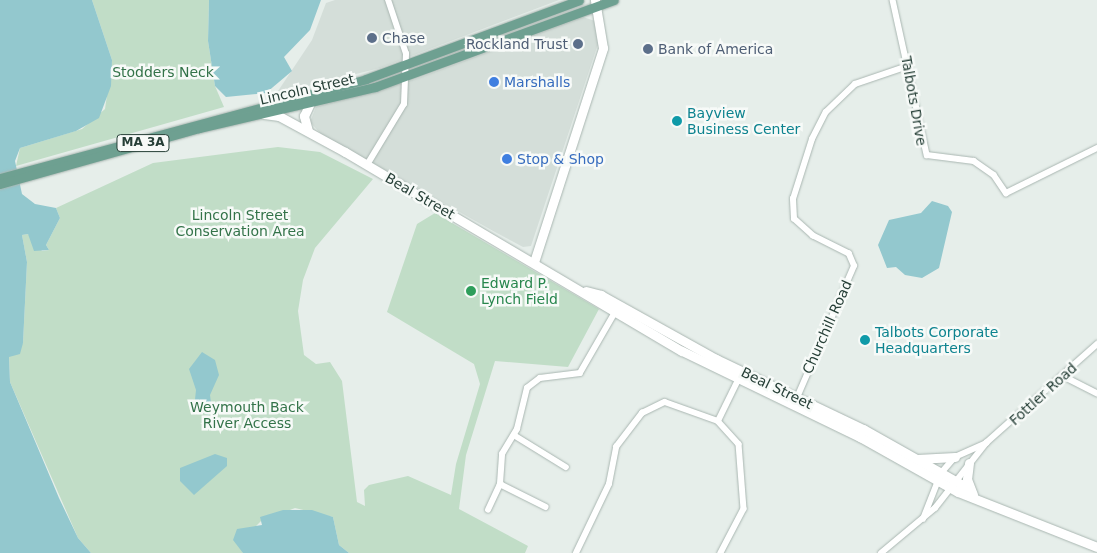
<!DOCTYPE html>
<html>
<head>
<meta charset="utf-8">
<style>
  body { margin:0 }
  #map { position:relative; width:1097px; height:553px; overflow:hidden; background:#e6eeea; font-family:"DejaVu Sans",sans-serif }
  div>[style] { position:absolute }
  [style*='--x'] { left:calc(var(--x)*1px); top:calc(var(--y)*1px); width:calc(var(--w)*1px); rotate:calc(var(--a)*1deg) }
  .built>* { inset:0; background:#d4ded9 }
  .green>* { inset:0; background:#c1ddc7 }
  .water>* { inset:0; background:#93c8ce }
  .roads { filter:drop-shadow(0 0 1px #a9b6b1) drop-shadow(0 0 1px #a9b6b1) }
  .street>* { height:5.5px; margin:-2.75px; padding:0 2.75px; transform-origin:2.75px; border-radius:2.75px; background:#fff }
  .secondary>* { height:9px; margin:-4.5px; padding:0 4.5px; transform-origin:4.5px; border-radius:4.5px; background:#fff }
  .primary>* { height:9px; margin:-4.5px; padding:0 4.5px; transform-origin:4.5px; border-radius:4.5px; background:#6ea091 }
  .dots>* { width:14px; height:14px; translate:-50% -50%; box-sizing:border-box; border:2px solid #f7faf8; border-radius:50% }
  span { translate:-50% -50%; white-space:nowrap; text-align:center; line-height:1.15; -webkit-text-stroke:5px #f7faf8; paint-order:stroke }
  .shield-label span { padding:1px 4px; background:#f7faf8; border:1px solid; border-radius:4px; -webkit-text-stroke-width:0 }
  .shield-label { font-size:12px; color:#263f37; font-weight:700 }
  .service-label { font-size:14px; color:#4e5e75 }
  .left { translate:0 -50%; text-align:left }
  .right { translate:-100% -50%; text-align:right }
  .park-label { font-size:14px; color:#337349 }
  .shop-label { font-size:14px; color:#366cbe }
  .street-label { font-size:14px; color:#263f37 }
  .culture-label { font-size:14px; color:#0d838f }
  .leisure-label { font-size:14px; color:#27864d }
</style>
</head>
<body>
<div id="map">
  <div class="built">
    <i style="clip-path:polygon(335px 0,559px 0,380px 68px,276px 94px,312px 40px,326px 3px)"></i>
    <i style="clip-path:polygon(583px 17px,595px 21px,598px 44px,531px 246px,523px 247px,495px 232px,321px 134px,310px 122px,316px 107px,416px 79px)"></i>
  </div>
  <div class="green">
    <i style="clip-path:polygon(92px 0,209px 0,208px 41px,215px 86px,224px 107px,16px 166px,20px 148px,82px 129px,105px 109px,112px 60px)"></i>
    <i style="clip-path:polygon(278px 147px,320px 152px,373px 179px,315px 248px,303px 280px,298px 311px,304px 355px,316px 364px,330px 362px,342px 381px,357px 502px,365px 506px,364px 490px,369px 485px,408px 476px,451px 495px,456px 464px,480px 384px,474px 364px,387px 312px,417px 224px,435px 213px,599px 309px,568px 367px,495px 361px,466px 455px,459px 509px,528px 546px,525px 553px,349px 553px,339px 545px,333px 517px,295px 508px,261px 521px,239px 543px,243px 553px,91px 553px,78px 538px,10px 382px,9px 356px,23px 343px,27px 262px,22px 235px,28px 234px,42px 251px,49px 250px,46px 245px,60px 218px,56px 208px,153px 163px)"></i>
  </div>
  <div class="water">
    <i style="clip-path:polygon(0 0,92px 0,112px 60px,111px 86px,99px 118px,76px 131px,20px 148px,15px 161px,22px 194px,35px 204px,56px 208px,60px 218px,46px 245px,49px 250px,34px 251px,28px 234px,22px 235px,27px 262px,23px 343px,20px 354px,9px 357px,10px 382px,59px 498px,78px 538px,91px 553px,0 553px)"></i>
    <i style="clip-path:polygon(209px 0,321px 0,310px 30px,284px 57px,292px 71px,266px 93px,226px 97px,215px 86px,208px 41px)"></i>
    <i style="clip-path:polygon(932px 201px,948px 206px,952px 212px,939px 268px,922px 278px,905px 275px,896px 267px,887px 268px,878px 245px,889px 220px,921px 213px)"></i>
    <i style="clip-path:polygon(202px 352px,215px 360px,219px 375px,210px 395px,212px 411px,208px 415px,194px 409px,196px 390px,189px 369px)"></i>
    <i style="clip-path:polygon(215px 454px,227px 458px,227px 466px,194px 495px,180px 481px,180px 468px)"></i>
    <i style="clip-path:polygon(283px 510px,312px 510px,333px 517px,339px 545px,349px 553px,243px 553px,233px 540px,237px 529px,262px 525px,260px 517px)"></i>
  </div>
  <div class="roads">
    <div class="street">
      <i style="--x:893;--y:0;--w:159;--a:77.6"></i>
      <i style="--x:927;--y:155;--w:47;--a:7.3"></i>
      <i style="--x:974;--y:161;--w:24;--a:35"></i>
      <i style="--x:994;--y:175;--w:22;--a:56"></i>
      <i style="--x:1006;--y:193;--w:102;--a:-26.3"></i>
      <i style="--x:367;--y:165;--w:71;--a:-58.8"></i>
      <i style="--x:404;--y:104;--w:50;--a:-87.7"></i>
      <i style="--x:406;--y:54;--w:57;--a:-108.4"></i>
      <i style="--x:1065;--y:377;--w:36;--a:27"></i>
      <i style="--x:796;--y:400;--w:146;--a:-66.6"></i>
      <i style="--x:854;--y:266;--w:13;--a:-113"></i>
      <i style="--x:849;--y:254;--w:40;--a:-153.4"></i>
      <i style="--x:813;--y:236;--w:25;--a:-138"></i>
      <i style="--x:794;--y:219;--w:20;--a:-93"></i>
      <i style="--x:793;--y:199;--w:63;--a:-72.4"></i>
      <i style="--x:812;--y:139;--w:30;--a:-63"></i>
      <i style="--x:826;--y:112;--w:40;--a:-44"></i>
      <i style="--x:855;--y:84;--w:56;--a:-18.8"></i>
      <i style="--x:718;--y:421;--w:50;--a:-63.9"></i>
      <i style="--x:514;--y:435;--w:61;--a:31.6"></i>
      <i style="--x:500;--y:484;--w:51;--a:26.6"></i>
      <i style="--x:488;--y:510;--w:29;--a:-65"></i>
      <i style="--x:500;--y:484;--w:30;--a:-86"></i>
      <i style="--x:502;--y:454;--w:29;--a:-59"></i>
      <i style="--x:517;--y:429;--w:42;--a:-76.3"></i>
      <i style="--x:527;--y:388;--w:16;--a:-38"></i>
      <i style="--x:540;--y:378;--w:40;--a:-7.1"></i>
      <i style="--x:580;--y:373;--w:74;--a:-60"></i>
      <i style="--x:923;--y:519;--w:49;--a:-68.6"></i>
      <i style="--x:941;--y:473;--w:21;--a:-49"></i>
      <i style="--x:955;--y:457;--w:34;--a:-24"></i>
      <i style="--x:986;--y:443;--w:149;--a:-41.7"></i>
      <i style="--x:576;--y:553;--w:76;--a:-64.4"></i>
      <i style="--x:609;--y:484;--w:38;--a:-79"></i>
      <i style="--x:616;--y:447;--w:43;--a:-52.6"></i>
      <i style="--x:642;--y:413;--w:25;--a:-26"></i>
      <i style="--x:665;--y:402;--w:56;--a:19.7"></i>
      <i style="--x:718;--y:421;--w:31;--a:48"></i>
      <i style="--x:739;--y:444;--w:65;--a:85.6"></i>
      <i style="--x:744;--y:509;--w:50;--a:117.6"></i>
      <i style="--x:881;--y:553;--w:70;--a:-39.8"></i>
      <i style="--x:935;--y:508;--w:83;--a:-51.9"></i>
    </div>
    <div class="secondary">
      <i style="--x:264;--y:114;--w:15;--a:8"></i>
      <i style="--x:279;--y:116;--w:75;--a:28.6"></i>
      <i style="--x:345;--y:152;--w:391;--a:30.6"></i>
      <i style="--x:682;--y:351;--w:198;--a:25.8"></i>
      <i style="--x:860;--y:437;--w:112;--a:29.3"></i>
      <i style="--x:958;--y:492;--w:149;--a:21.6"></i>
      <i style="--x:308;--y:131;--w:16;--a:-105"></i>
      <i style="--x:304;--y:116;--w:14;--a:-65"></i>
      <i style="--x:534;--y:262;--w:225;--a:-72.1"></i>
      <i style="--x:603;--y:48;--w:49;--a:-99.5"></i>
      <i style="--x:586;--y:291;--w:16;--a:15"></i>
      <i style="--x:601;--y:295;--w:132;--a:29.1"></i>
      <i style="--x:716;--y:359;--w:163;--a:25.5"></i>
      <i style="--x:863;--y:429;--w:112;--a:29.3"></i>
      <i style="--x:961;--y:484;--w:9;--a:63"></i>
      <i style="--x:917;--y:459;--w:38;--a:-3"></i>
      <i style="--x:969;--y:463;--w:16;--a:97"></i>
      <i style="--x:967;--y:479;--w:17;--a:69"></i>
    </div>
    <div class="primary">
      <i style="--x:0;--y:178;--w:379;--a:-15.1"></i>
      <i style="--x:366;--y:79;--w:227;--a:-20.3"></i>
      <i style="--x:0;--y:184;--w:207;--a:-15.7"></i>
      <i style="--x:199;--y:128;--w:181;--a:-13.1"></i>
      <i style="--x:375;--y:87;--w:254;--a:-20"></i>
    </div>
  </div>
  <div class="dots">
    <i style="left:372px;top:38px;background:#5c6f8a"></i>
    <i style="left:578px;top:44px;background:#5c6f8a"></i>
    <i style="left:648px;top:49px;background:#5c6f8a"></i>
    <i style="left:494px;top:82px;background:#3f7fe0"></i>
    <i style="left:677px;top:121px;background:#0f9aa8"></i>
    <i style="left:507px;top:159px;background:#3f7fe0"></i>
    <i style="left:471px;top:291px;background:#2e9e5b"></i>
    <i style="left:865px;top:340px;background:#0f9aa8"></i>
  </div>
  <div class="shield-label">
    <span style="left:143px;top:143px">MA 3A</span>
  </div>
  <div class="service-label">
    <span class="left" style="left:382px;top:38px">Chase</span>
    <span class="right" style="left:568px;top:44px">Rockland Trust</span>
    <span class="left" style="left:658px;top:49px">Bank of America</span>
  </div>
  <div class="park-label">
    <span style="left:163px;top:72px">Stodders Neck</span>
    <span style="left:240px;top:223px">Lincoln Street<br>Conservation Area</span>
    <span style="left:247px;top:415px">Weymouth Back<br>River Access</span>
  </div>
  <div class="shop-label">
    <span class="left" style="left:504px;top:82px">Marshalls</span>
    <span class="left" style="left:517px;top:159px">Stop &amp; Shop</span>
  </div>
  <div class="street-label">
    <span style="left:307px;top:89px;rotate:-13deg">Lincoln Street</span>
    <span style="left:914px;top:101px;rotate:80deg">Talbots Drive</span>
    <span style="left:420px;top:196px;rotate:30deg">Beal Street</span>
    <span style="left:827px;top:327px;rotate:-66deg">Churchill Road</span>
    <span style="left:777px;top:388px;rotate:26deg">Beal Street</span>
    <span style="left:1043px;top:394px;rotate:-42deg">Fottler Road</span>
  </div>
  <div class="culture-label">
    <span class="left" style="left:687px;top:121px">Bayview<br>Business Center</span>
    <span class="left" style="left:875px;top:340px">Talbots Corporate<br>Headquarters</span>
  </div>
  <div class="leisure-label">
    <span class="left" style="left:481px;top:291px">Edward P.<br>Lynch Field</span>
  </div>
</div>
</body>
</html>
